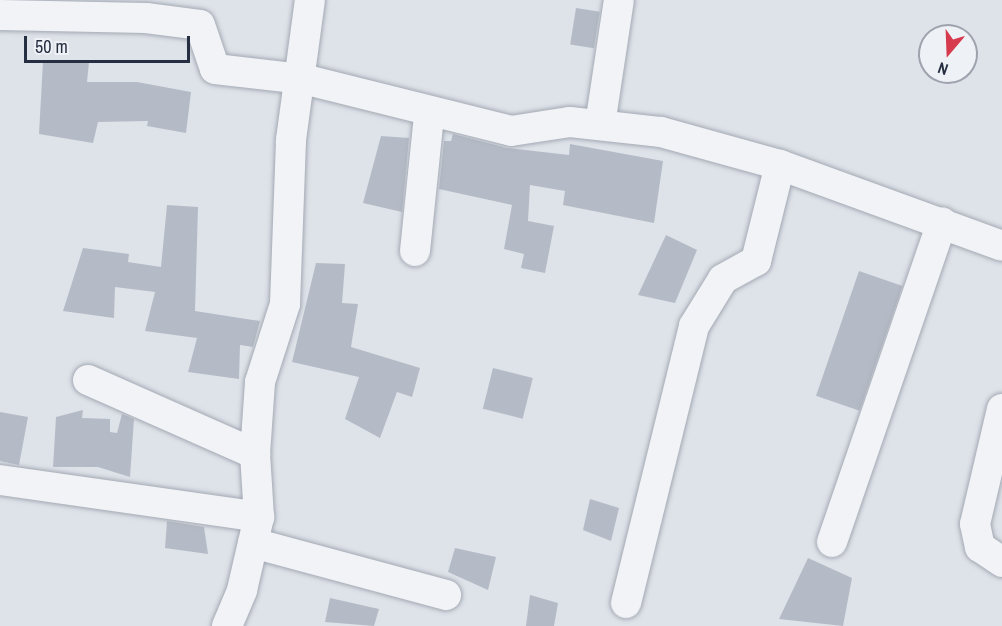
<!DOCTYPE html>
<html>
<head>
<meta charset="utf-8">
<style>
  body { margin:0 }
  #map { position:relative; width:1002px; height:626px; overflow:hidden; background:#dee2e9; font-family:"Archivo Narrow",sans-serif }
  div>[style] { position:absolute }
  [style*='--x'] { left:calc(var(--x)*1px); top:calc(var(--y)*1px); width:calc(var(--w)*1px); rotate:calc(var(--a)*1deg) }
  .building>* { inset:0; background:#b5bbc6; transform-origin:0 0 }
  .roads { filter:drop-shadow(0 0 2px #a3a9b3) drop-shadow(0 0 2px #a3a9b3) }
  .minor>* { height:30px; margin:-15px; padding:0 15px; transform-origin:15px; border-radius:15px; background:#f1f3f7 }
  span { translate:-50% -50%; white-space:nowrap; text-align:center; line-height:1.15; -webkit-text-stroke:4.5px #eef1f6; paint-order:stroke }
  .north { position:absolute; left:918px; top:24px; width:60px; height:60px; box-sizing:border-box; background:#eef1f6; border:2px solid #9ea3ae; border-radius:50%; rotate:199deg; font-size:16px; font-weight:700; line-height:24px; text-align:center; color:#262f41 }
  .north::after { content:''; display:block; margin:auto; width:21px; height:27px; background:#d63a4c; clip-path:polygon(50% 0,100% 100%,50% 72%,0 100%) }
  .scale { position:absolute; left:24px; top:36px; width:166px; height:27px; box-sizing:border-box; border:3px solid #262f41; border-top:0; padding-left:8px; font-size:18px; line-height:21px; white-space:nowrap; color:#262f41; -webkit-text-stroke:4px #eef1f6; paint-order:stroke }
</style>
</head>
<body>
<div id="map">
  <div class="building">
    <i style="left:576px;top:8px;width:24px;height:37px;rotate:9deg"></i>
    <i style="clip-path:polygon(43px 61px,89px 62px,87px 82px,137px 82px,191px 92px,186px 133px,147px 126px,148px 121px,98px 122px,93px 143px,39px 134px)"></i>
    <i style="clip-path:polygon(453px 134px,507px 148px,569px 155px,570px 144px,663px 161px,654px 223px,563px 205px,565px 191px,530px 185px,528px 221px,554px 226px,545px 273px,521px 268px,524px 254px,504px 249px,512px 205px,439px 189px,444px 141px,451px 141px)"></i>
    <i style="clip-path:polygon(381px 136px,409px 138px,402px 212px,363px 203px)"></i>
    <i style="clip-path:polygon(167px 205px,198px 207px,195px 311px,260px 321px,253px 347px,240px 345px,239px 379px,188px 372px,197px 338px,145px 331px,155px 292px,115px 287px,114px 318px,63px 311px,83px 248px,129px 254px,128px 262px,161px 267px)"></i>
    <i style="clip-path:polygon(666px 235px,697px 250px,675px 303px,638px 295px)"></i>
    <i style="clip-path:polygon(316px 263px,345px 264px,342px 303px,358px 304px,351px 347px,420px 368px,412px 397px,397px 392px,380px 438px,345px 419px,359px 377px,292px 362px)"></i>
    <i style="left:859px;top:271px;width:46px;height:132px;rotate:19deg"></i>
    <i style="left:493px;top:368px;width:41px;height:42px;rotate:14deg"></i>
    <i style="clip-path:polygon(83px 410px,82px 418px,110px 419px,110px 432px,117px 433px,122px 414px,134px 419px,130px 477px,98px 467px,53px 467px,56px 417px)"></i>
    <i style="clip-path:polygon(0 412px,28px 417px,19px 465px,0 461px)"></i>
    <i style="clip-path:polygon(590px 499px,619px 508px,611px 541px,583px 530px)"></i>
    <i style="clip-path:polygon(167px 521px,204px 527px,208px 554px,165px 548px)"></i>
    <i style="clip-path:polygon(455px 548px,496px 557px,488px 590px,448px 572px)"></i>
    <i style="clip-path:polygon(808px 558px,852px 578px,843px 626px,779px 619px)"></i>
    <i style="clip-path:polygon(530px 595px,558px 603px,554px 626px,526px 626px)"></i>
    <i style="clip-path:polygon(330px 598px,379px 609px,374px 626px,325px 622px)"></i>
  </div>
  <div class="roads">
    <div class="minor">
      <i style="--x:0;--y:15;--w:146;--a:1.2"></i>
      <i style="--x:146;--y:18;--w:54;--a:7.4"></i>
      <i style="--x:200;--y:25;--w:46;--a:71.2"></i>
      <i style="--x:215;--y:69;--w:89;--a:6.5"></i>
      <i style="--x:303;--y:79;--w:214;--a:14"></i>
      <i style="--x:511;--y:131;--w:60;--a:-8.7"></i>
      <i style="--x:570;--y:122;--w:92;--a:6.3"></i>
      <i style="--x:661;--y:132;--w:123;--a:15.5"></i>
      <i style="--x:780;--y:165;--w:236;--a:20"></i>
      <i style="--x:600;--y:125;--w:126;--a:-81.4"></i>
      <i style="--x:415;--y:251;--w:137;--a:-84.1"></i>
      <i style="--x:88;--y:380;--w:183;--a:23.9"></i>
      <i style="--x:1002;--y:409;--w:118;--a:103.2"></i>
      <i style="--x:975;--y:524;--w:24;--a:78"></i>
      <i style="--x:980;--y:547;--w:27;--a:34"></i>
      <i style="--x:0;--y:480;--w:262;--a:8.1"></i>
      <i style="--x:832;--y:542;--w:338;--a:-71"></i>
      <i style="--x:253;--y:543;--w:200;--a:15.1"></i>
      <i style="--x:626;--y:603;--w:285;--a:-76.2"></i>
      <i style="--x:694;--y:326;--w:55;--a:-58.3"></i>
      <i style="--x:723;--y:279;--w:38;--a:-29"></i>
      <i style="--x:756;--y:261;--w:99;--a:-76"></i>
      <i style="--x:227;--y:626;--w:39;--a:-67"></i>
      <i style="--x:242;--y:590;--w:75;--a:-76.9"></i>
      <i style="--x:259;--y:517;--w:63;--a:-93.6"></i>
      <i style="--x:255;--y:454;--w:72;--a:-86"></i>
      <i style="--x:260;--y:382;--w:82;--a:-72.2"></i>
      <i style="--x:285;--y:304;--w:164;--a:-87.9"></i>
      <i style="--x:291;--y:140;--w:141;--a:-82.3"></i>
    </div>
  </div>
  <div class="north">N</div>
  <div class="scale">50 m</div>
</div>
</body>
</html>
